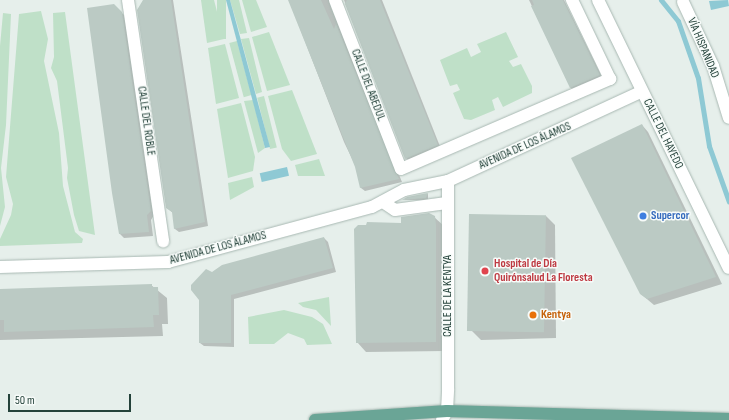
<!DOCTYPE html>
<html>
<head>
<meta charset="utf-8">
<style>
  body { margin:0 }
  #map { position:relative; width:729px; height:420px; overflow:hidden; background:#e6efeb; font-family:"Sofia Sans Condensed",sans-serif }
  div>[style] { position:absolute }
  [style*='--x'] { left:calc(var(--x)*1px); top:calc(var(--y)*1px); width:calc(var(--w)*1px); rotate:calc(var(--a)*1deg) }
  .green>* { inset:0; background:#bfe0c8; transform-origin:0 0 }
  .water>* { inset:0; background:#8ec9d4; transform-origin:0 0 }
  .shadow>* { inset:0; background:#0003 }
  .stream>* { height:5px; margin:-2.5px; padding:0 2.5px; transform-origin:2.5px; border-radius:2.5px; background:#8ec9d4 }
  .building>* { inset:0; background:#bbcac4; transform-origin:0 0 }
  .roads { filter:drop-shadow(0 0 1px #a8b8b2) drop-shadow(0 0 1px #a8b8b2) }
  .minor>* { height:12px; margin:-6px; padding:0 6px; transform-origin:6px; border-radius:6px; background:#fff }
  .major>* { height:12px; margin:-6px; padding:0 6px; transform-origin:6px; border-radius:6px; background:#6aa596 }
  .dots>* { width:11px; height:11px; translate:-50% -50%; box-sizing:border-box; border:2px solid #f7fbf9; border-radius:50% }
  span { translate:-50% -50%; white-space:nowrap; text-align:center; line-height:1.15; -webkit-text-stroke:3px #f7fbf9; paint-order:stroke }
  .street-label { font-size:12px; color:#24423a }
  .shop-label { font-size:12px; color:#366cbe; font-weight:700 }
  .left { translate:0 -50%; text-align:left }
  .health-label { font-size:12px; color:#be3a42; font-weight:700 }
  .food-label { font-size:12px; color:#c56008; font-weight:700 }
  .scale { position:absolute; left:8px; top:394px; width:123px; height:18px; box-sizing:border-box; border:2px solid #24423a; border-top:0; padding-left:5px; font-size:12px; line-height:14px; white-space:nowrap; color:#24423a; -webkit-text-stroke:3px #f7fbf9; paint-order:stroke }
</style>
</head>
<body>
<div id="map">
  <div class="green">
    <i style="clip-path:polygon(201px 0,214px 0,224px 39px,207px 43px)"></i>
    <i style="left:217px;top:0;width:9px;height:39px"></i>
    <i style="clip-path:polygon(230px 0,239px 0,247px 33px,240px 34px)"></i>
    <i style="clip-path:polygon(242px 0,256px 0,267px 27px,251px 32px)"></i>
    <i style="clip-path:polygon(41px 11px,48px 39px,44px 61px,59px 133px,63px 186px,75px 232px,83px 239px,82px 243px,0 246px,0 239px,11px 215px,13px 204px,6px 177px,19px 14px)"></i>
    <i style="clip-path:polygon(65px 12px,95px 235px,79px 231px,74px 215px,67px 178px,68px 168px,57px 81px,51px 68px,54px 57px,53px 13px)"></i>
    <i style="clip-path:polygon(3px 13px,11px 14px,6px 125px,1px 168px,5px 207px,0 226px,0 46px)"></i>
    <i style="clip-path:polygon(269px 32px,290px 85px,267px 91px,252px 37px)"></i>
    <i style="clip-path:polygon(506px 32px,518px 57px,509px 61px,513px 67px,521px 64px,532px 86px,532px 93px,503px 107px,498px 97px,492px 100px,495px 110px,471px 120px,464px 119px,453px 93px,460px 90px,457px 84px,450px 86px,440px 60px,467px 48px,471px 57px,481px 52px,477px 44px)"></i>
    <i style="clip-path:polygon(249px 38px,262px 92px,256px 94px,241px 39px)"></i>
    <i style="left:237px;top:41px;width:56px;height:8px;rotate:75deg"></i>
    <i style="clip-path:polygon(225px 44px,239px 98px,216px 104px,208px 48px)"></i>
    <i style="clip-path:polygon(292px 90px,317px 154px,291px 161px,282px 149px,268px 96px)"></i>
    <i style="left:264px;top:96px;width:53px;height:7px;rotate:76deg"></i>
    <i style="clip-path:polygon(253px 100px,265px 148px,258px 153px,244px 101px)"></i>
    <i style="clip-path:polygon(241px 103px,255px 157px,253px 171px,228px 178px,217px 109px)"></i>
    <i style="clip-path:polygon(319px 159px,325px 176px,298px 176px,295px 165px)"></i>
    <i style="clip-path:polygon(252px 177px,254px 187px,230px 200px,228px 183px)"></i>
    <i style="clip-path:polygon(329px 297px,331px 326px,316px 310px,303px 307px,298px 303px)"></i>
    <i style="clip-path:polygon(284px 310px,312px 317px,323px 324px,332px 344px,307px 345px,304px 339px,288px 333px,274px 344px,249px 344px,248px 317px)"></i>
  </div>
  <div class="water">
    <i style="clip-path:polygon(226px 0,230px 0,270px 147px,265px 148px)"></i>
    <i style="clip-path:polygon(728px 0,729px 6px,711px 10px,709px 1px)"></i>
    <i style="left:287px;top:167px;width:9px;height:28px;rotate:77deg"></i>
  </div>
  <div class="shadow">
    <i style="clip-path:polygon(147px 0,173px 0,208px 226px,179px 232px,175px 229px,173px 213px,167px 208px)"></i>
    <i style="clip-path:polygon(289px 0,334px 0,331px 7px,402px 182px,365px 191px,361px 188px,356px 167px,344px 142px)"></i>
    <i style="clip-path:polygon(344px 0,382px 0,441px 149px,410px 162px,406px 158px)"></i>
    <i style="clip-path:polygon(529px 0,564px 0,603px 79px,575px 91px,571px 88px)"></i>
    <i style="clip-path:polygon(114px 5px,126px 17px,154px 215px,151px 220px,153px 236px,124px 238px,120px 234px,88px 9px)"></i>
    <i style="clip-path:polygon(642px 125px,648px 132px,722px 284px,654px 305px,641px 294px)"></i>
    <i style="clip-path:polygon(428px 194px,428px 200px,404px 200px,407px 198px)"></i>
    <i style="clip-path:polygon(546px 216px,555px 225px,556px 338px,481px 340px,471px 330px)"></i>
    <i style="clip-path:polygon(434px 217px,444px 226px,445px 351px,366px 352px,357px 342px,402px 224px)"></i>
    <i style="clip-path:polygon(324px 238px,328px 242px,336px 272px,234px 299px,234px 347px,204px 346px,200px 343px,212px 273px)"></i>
    <i style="clip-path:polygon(151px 285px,167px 298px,168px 324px,162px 324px,163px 336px,0 340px,0 291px)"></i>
  </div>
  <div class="stream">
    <i style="--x:661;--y:0;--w:27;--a:51"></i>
    <i style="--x:678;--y:21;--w:60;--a:70.7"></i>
    <i style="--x:698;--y:78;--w:69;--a:80.8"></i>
    <i style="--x:709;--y:146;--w:59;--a:70.3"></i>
  </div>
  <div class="building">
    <i style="clip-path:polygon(143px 0,171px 0,205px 222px,174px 229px,172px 212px,166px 208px,137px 10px)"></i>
    <i style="clip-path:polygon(288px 0,321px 0,334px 29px,336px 24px,399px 179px,360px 188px,355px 167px)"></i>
    <i style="clip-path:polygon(347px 0,380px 0,438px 145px,405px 159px,345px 4px)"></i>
    <i style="clip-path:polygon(532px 0,563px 0,600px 75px,570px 88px,531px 6px,534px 5px)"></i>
    <i style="clip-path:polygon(114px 4px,122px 12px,151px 211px,147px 215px,149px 232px,119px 234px,112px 193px,87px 8px)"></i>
    <i style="clip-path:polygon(642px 124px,716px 277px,647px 299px,640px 294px,571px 158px)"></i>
    <i style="clip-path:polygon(428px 193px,426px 198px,402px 200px,407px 197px)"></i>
    <i style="clip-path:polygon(429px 213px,435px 216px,436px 225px,436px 342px,356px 343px,354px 229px,358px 225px,366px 225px,367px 222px,401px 223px,401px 217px)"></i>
    <i style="left:469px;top:214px;width:77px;height:117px;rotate:1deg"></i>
    <i style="clip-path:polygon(324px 237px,333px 268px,231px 295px,231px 343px,199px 343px,199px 300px,191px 290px,191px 285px,206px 269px,212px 272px,222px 265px)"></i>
    <i style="clip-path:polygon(152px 284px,152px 287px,158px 287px,159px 315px,153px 315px,154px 327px,4px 332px,4px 320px,0 320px,0 289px)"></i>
  </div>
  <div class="roads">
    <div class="minor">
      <i style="--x:128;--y:0;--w:244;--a:81.7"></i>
      <i style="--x:335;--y:0;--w:181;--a:68.7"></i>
      <i style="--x:401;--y:169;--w:228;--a:-23.3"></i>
      <i style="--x:610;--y:79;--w:88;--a:-115.7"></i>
      <i style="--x:598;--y:0;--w:298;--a:64"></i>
      <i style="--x:683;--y:2;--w:71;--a:64.9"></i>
      <i style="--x:713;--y:66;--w:54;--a:72.9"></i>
      <i style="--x:383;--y:202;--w:14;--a:34"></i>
      <i style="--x:395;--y:210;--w:52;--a:-7.7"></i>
      <i style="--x:0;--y:267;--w:168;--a:-1.7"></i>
      <i style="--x:168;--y:262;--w:211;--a:-15.1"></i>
      <i style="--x:372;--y:207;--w:36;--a:-28"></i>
      <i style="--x:404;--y:190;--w:45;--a:-11.6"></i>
      <i style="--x:448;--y:181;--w:213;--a:-24.8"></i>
      <i style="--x:442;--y:420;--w:10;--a:-61"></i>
      <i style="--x:447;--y:411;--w:22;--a:-87"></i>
      <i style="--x:448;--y:389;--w:208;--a:-90"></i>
    </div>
    <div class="major">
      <i style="--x:315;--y:420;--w:132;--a:-3.9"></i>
      <i style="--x:447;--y:411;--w:282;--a:1.6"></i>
    </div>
  </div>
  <div class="dots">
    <i style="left:643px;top:216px;background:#3f7fe0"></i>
    <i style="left:485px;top:271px;background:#e0444e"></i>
    <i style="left:533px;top:315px;background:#e8710a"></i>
  </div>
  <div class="street-label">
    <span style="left:703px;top:48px;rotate:67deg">VÍA HISPANIDAD</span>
    <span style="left:368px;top:85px;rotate:69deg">CALLE DEL ABEDUL</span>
    <span style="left:146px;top:121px;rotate:82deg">CALLE DEL ROBLE</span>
    <span style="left:663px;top:134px;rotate:64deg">CALLE DEL HAYEDO</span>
    <span style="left:525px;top:146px;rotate:-24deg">AVENIDA DE LOS ÁLAMOS</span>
    <span style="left:218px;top:248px;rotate:-15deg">AVENIDA DE LOS ÁLAMOS</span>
    <span style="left:448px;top:296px;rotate:-90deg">CALLE DE LA KENTYA</span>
  </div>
  <div class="shop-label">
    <span class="left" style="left:651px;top:216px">Supercor</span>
  </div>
  <div class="health-label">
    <span class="left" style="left:494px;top:271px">Hospital de Día<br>Quirónsalud La Floresta</span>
  </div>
  <div class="food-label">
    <span class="left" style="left:541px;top:315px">Kentya</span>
  </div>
  <div class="scale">50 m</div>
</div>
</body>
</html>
